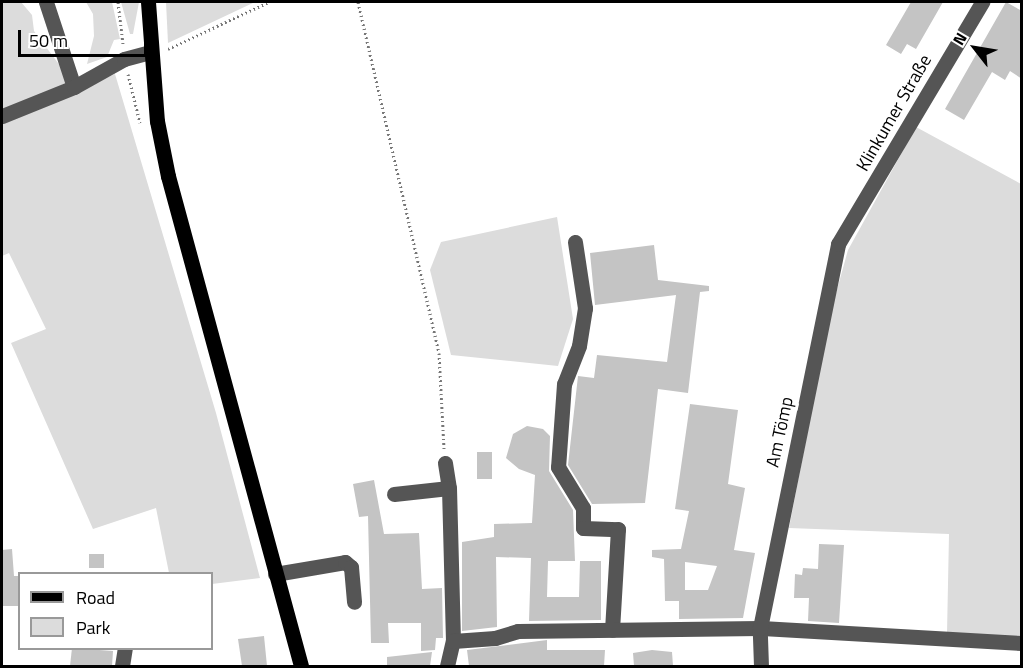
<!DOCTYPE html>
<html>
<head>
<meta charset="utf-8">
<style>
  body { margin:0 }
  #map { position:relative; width:1023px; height:668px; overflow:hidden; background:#fff; font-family:"Titillium Web",sans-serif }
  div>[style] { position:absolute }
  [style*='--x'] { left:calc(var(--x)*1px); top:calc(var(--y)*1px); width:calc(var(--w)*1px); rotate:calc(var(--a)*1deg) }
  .green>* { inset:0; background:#dcdcdc }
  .building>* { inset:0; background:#c4c4c4; transform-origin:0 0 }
  .path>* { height:3px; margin-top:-1.5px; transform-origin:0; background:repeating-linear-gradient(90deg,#777 0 1.5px,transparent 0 4.5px) }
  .minor>* { height:15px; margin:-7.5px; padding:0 7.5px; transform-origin:7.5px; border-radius:7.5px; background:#555 }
  .major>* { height:15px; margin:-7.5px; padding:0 7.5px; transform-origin:7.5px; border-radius:7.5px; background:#000 }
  span { translate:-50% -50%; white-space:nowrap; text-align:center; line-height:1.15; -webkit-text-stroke:6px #fff; paint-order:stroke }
  .street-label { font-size:18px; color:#000 }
  .frame { position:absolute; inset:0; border:3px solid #000; pointer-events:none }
  .legend { position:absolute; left:18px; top:572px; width:195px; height:78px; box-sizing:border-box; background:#fff; border:2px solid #999; margin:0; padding:8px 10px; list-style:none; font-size:18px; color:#000 }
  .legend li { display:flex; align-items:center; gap:12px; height:30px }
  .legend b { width:30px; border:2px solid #999 }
  .north { position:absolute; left:945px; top:18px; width:60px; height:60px; -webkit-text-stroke:4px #fff; paint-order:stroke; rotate:301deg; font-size:16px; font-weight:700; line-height:24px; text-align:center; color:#000 }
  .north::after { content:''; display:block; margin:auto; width:21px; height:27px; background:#000; clip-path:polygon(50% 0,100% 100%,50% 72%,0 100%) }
  .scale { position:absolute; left:18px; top:30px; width:129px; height:27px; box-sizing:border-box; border:3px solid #000; border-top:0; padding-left:8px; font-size:18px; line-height:21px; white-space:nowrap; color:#000; -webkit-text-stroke:4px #fff; paint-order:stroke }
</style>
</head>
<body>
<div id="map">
  <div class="green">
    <i style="clip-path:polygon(2px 2px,21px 2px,32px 15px,34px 31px,64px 71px,69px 86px,2px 111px)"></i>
    <i style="clip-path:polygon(86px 2px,112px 2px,120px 39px,114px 40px,107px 57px,87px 64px,94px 36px,93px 14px)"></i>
    <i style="clip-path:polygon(121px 2px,139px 2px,133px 34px,130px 34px)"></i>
    <i style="clip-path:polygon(166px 2px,255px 2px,168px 43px)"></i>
    <i style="clip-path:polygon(115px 74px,216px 413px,260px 578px,212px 584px,212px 574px,169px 573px,156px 508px,93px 529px,11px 343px,46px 329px,9px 253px,2px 256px,2px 122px)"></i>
    <i style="clip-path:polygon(916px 127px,1021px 184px,1021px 637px,947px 633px,949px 534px,789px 528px,831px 311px,848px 250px)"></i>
    <i style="clip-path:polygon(557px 217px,573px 319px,558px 366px,451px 355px,430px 270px,441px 242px)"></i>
  </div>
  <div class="building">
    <i style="clip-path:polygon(911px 2px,943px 2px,916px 49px,907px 44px,901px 54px,886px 45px)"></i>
    <i style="clip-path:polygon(1006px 2px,1022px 11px,1022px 79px,1010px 71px,1005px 80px,992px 72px,964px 120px,945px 109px)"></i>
    <i style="clip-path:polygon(654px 245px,658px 280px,709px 286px,709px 291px,700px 292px,688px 393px,658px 389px,645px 503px,592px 504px,568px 465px,578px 376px,594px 378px,597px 355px,667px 362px,676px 295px,595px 305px,590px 253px)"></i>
    <i style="clip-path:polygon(evenodd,690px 404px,738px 410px,728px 484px,745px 488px,734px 550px,755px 553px,743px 618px,679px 619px,679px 601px,665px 601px,664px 559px,652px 557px,652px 550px,681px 549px,689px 511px,675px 509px,690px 404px,685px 562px,717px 566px,708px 590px,685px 590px,685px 562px)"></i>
    <i style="clip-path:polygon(527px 426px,543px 429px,550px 436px,549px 471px,573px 510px,575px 561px,548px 561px,547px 597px,579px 597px,580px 561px,601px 561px,601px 620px,529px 621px,531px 558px,496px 557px,497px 627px,462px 631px,462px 542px,494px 537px,494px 524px,532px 523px,535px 475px,519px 469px,506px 458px,513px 434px)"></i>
    <i style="left:477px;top:452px;width:15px;height:27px"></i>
    <i style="clip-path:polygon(374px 480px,384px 534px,419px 533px,422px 589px,442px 588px,443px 638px,436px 638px,435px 650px,421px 651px,421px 623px,388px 623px,389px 643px,371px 643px,368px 516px,359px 517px,353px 484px)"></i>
    <i style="clip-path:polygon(819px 544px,844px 545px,839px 623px,808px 621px,809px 598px,794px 598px,795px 574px,802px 575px,803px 568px,818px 569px)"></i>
    <i style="clip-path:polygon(12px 549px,14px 576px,20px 576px,20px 606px,2px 606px,2px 550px)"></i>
    <i style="left:89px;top:554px;width:15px;height:14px"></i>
    <i style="clip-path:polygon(264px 636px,267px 666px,242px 666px,238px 639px)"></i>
    <i style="clip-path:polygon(547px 640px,547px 650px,605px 650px,604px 666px,469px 666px,467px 650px)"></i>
    <i style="clip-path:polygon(72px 648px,113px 651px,112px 666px,70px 666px)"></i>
    <i style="clip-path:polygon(652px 650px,672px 652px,673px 666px,634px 666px,633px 653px)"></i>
    <i style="clip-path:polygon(432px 652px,430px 666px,387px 666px,387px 657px)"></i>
  </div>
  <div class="path">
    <i style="--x:118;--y:2;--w:42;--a:83.2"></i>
    <i style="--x:358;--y:2;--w:360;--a:77"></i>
    <i style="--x:439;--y:353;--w:96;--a:87"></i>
    <i style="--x:168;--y:49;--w:111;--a:-25"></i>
    <i style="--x:128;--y:74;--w:50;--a:76.2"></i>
  </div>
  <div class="minor">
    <i style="--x:46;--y:2;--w:89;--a:71.8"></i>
    <i style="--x:2;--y:116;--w:78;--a:-21.9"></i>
    <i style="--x:74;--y:87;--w:57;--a:-29.2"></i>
    <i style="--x:124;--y:59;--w:27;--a:-15"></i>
    <i style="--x:575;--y:242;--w:67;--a:81.4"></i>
    <i style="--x:585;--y:308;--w:38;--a:99"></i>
    <i style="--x:579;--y:346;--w:41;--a:111.5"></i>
    <i style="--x:564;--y:384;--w:83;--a:94.1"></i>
    <i style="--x:558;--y:467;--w:48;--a:58.6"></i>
    <i style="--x:583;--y:508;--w:20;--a:90"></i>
    <i style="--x:583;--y:528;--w:35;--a:2"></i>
    <i style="--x:618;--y:529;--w:101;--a:93.4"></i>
    <i style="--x:445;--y:463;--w:25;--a:81"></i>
    <i style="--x:449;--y:488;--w:153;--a:88.5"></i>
    <i style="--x:394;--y:494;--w:55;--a:-6.2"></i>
    <i style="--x:275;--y:574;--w:71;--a:-9.7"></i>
    <i style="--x:345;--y:562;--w:8;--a:40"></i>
    <i style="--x:351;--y:567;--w:35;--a:85"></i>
    <i style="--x:122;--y:666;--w:18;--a:-81"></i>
    <i style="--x:447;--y:666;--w:26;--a:-77"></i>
    <i style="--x:453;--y:641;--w:42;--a:-4.1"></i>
    <i style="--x:495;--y:638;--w:24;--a:-17"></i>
    <i style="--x:518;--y:631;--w:242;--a:-0.7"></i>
    <i style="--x:760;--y:628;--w:262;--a:3.3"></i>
    <i style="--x:761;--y:666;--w:38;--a:-92"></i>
    <i style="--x:760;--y:628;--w:392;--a:-78.5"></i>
    <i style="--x:838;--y:244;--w:282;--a:-59.2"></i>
  </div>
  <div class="major">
    <i style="--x:148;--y:2;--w:119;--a:85.7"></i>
    <i style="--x:157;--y:121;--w:56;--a:78.7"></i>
    <i style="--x:168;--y:176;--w:508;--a:74.81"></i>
  </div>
  <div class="street-label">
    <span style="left:894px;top:113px;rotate:-60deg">Klinkumer Straße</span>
    <span style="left:780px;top:432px;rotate:-78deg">Am Tömp</span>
  </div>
  <div class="frame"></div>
  <ul class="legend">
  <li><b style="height:8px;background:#000"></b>Road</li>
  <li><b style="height:16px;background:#dcdcdc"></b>Park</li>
  </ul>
  <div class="north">N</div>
  <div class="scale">50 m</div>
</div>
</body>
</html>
